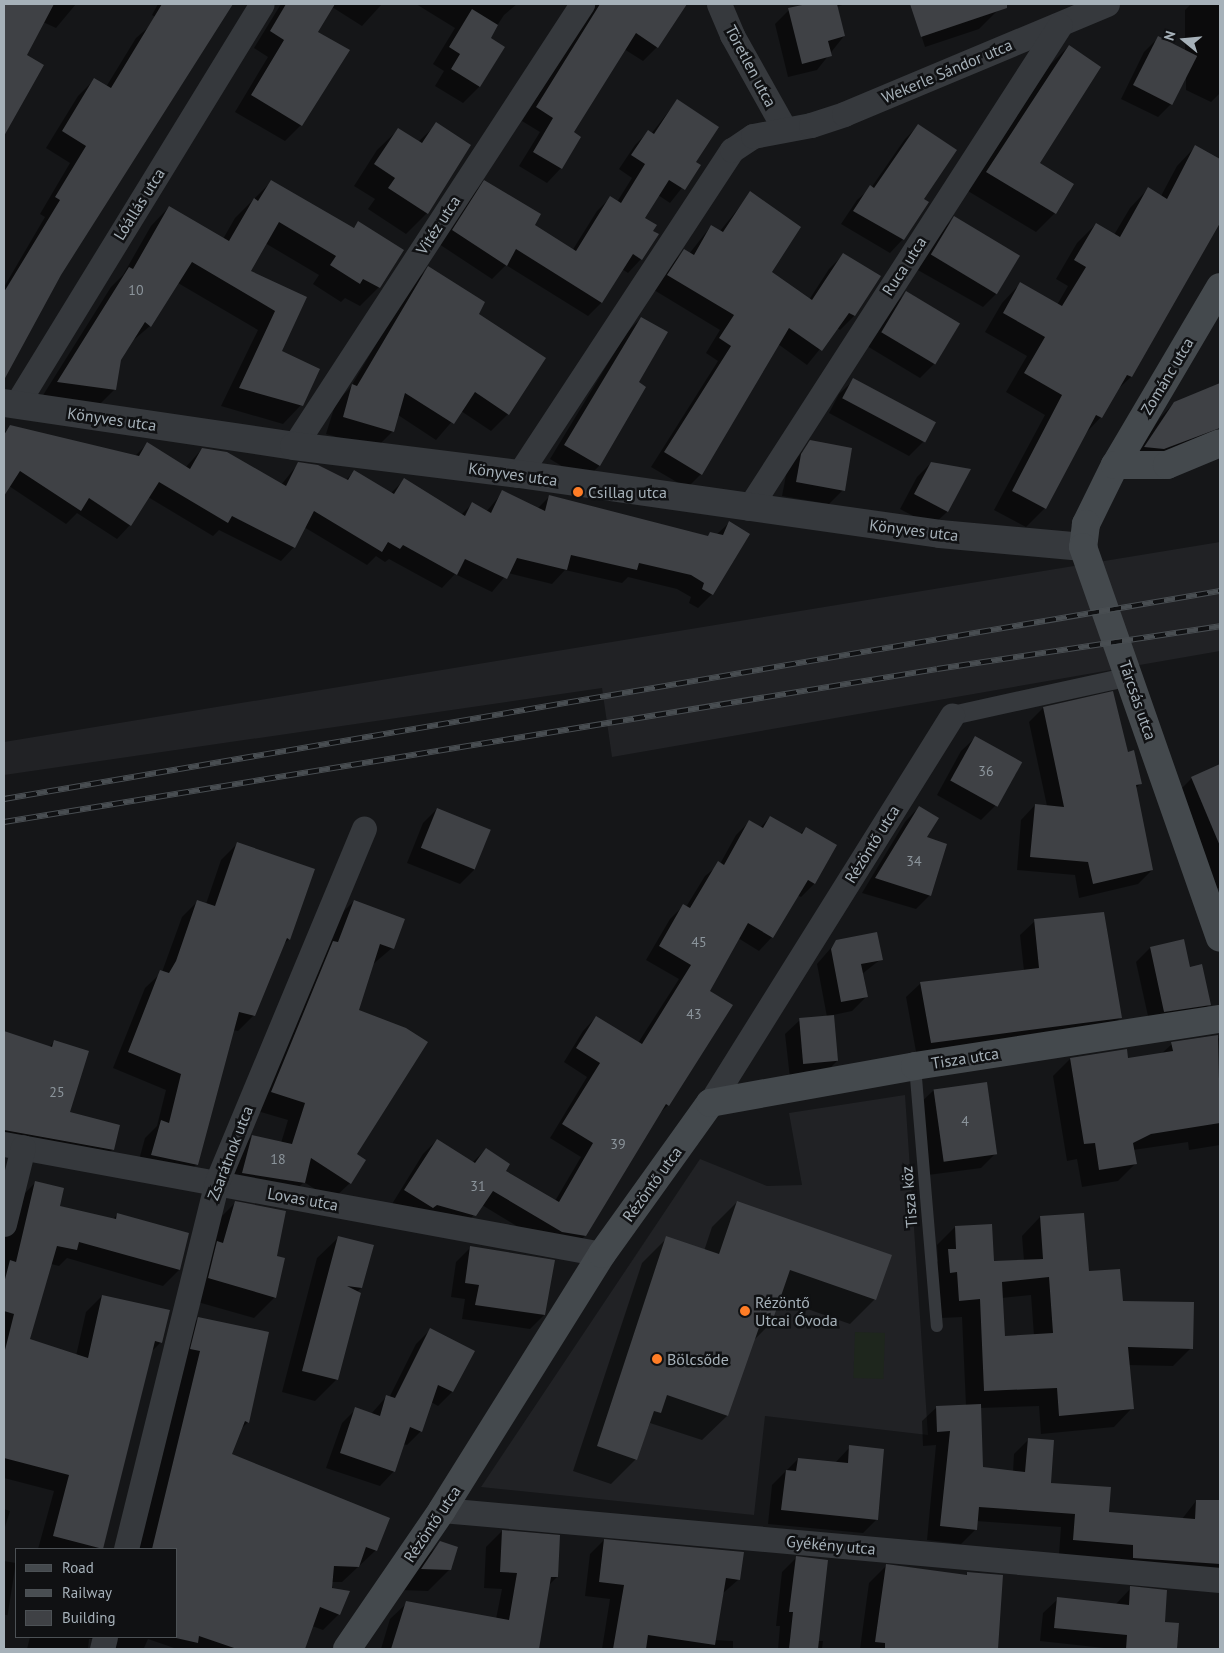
<!DOCTYPE html>
<html>
<head>
<meta charset="utf-8">
<style>
  body { margin:0 }
  #map { position:relative; width:1224px; height:1653px; overflow:hidden; background:#151618; font-family:"PT Sans",sans-serif }
  div>[style] { position:absolute }
  [style*='--x'] { left:calc(var(--x)*1px); top:calc(var(--y)*1px); width:calc(var(--w)*1px); rotate:calc(var(--a)*1deg) }
  .built>* { inset:0; background:#212225 }
  .green>* { inset:0; background:#1e261d; transform-origin:0 0 }
  .shadow>* { inset:0; background:#0007; transform-origin:0 0 }
  .building>* { inset:0; background:#3f4145; transform-origin:0 0 }
  .service>* { height:12px; margin:-6px; padding:0 6px; transform-origin:6px; border-radius:6px; background:#36393d }
  .pedestrian>* { height:19px; margin:-9.5px; padding:0 9.5px; transform-origin:9.5px; border-radius:9.5px; background:#36393d }
  .minor>* { height:25px; margin:-12.5px; padding:0 12.5px; transform-origin:12.5px; border-radius:12.5px; background:#36393d }
  .tertiary>* { height:28px; margin:-14px; padding:0 14px; transform-origin:14px; border-radius:14px; background:#36393d }
  .secondary>* { height:28px; margin:-14px; padding:0 14px; transform-origin:14px; border-radius:14px; background:#44494d }
  .rail>* { height:5.5px; margin-top:-2.75px; transform-origin:0; background:repeating-linear-gradient(90deg,#101113 0 11px,#494e52 0 22px); box-sizing:border-box; border-block:1px solid #494e52 }
  .dots>* { width:14px; height:14px; translate:-50% -50%; box-sizing:border-box; border:2px solid #101113; border-radius:50% }
  span { translate:-50% -50%; white-space:nowrap; text-align:center; line-height:1.15; -webkit-text-stroke:5px #101113; paint-order:stroke }
  .number-label { font-size:14px; color:#8c959c }
  .number-label span { -webkit-text-stroke-width:0 }
  .street-label { font-size:16px; color:#a6b1b9 }
  .poi-label { font-size:16px; color:#a6b1b9 }
  .left { translate:0 -50%; text-align:left }
  .frame { position:absolute; inset:0; border:5px solid #a6b1b9; pointer-events:none }
  .legend { position:absolute; left:15px; top:1548px; width:162px; height:90px; box-sizing:border-box; background:#101113; border:1px solid #4c5155; margin:0; padding:6px 9px; list-style:none; font-size:15px; color:#a6b1b9 }
  .legend li { display:flex; align-items:center; gap:10px; height:25px }
  .legend b { width:25px; border:1px solid #4c5155 }
  .north { position:absolute; left:1159px; top:15px; width:50px; height:50px; -webkit-text-stroke:4px #101113; paint-order:stroke; rotate:287deg; font-size:14px; font-weight:700; line-height:20px; text-align:center; color:#a6b1b9 }
  .north::after { content:''; display:block; margin:auto; width:18px; height:22px; background:#a6b1b9; clip-path:polygon(50% 0,100% 100%,50% 72%,0 100%) }
</style>
</head>
<body>
<div id="map">
  <div class="built">
    <i style="clip-path:polygon(1220px 542px,1220px 651px,612px 757px,602px 688px,4px 775px,4px 742px)"></i>
    <i style="clip-path:polygon(905px 1095px,928px 1435px,765px 1416px,754px 1515px,481px 1487px,700px 1159px,767px 1186px,802px 1185px,789px 1113px)"></i>
  </div>
  <div class="green">
    <i style="left:855px;top:1332px;width:30px;height:46px;rotate:2deg"></i>
  </div>
  <div class="shadow">
    <i style="clip-path:polygon(10px 4px,76px 4px,56px 28px,43px 22px,25px 55px,43px 65px,4px 133px,4px 5px,8px 7px)"></i>
    <i style="clip-path:polygon(158px 4px,232px 4px,60px 275px,4px 372px,4px 287px,45px 217px,40px 214px,70px 163px,46px 148px,78px 96px,94px 80px,106px 87px,136px 38px,158px 19px,152px 15px)"></i>
    <i style="clip-path:polygon(281px 4px,382px 4px,362px 26px,332px 7px,316px 32px,301px 125px,285px 141px,235px 112px,268px 57px,254px 48px)"></i>
    <i style="clip-path:polygon(416px 4px,517px 4px,504px 15px,489px 38px,504px 47px,479px 87px,463px 103px,435px 86px,444px 71px,433px 64px,455px 28px)"></i>
    <i style="clip-path:polygon(595px 4px,672px 4px,681px 10px,657px 47px,643px 61px,624px 49px,572px 133px,561px 168px,547px 183px,519px 166px,540px 132px,522px 121px)"></i>
    <i style="clip-path:polygon(813px 4px,845px 4px,837px 7px,844px 36px,817px 70px,788px 77px,775px 24px,789px 10px)"></i>
    <i style="clip-path:polygon(911px 4px,995px 4px,997px 11px,979px 29px,925px 47px)"></i>
    <i style="clip-path:polygon(1191px 4px,1220px 4px,1220px 93px,1211px 102px,1186px 90px,1186px 75px,1172px 103px,1158px 117px,1121px 99px,1144px 52px,1158px 38px,1185px 51px,1185px 10px)"></i>
    <i style="clip-path:polygon(1069px 46px,1038px 164px,1073px 184px,1055px 213px,1036px 232px,968px 191px,1050px 65px)"></i>
    <i style="clip-path:polygon(677px 101px,694px 162px,700px 165px,670px 203px,658px 195px,643px 218px,641px 259px,628px 273px,622px 269px,601px 303px,588px 316px,506px 265px,492px 279px,439px 244px,471px 196px,484px 182px,533px 226px,572px 251px,597px 211px,610px 198px,617px 202px,632px 178px,619px 169px,635px 145px,648px 132px,651px 134px)"></i>
    <i style="clip-path:polygon(437px 124px,427px 213px,406px 234px,368px 209px,375px 199px,354px 186px,377px 150px,399px 129px,418px 142px)"></i>
    <i style="clip-path:polygon(918px 126px,922px 199px,903px 239px,890px 253px,841px 224px,857px 200px,871px 188px,905px 139px)"></i>
    <i style="clip-path:polygon(1195px 147px,1220px 160px,1220px 221px,1131px 377px,1117px 390px,1101px 417px,1084px 435px,1045px 508px,1026px 527px,994px 510px,1045px 415px,1006px 392px,1027px 356px,985px 332px,1002px 303px,1020px 284px,1057px 305px,1068px 286px,1056px 279px,1077px 243px,1096px 224px,1114px 235px,1130px 208px,1148px 189px,1161px 196px,1177px 166px)"></i>
    <i style="clip-path:polygon(271px 182px,352px 229px,359px 223px,403px 251px,379px 287px,360px 306px,345px 298px,341px 302px,313px 284px,319px 275px,265px 243px,249px 271px,305px 298px,280px 352px,301px 405px,283px 424px,221px 406px,258px 330px,178px 283px,150px 326px,130px 343px,120px 359px,115px 389px,96px 408px,40px 400px,111px 287px,123px 275px,151px 226px,169px 207px,223px 239px,235px 218px)"></i>
    <i style="clip-path:polygon(751px 193px,770px 272px,809px 300px,829px 269px,843px 255px,854px 316px,840px 330px,837px 328px,807px 365px,778px 344px,701px 474px,687px 488px,651px 467px,718px 361px,706px 353px,720px 330px,654px 290px,670px 265px,684px 251px,689px 254px,711px 226px,720px 231px)"></i>
    <i style="clip-path:polygon(954px 218px,997px 293px,983px 307px,916px 269px,940px 232px)"></i>
    <i style="clip-path:polygon(429px 268px,477px 314px,508px 414px,491px 431px,461px 411px,436px 440px,398px 415px,393px 431px,376px 448px,326px 434px,336px 402px,350px 388px,412px 284px)"></i>
    <i style="clip-path:polygon(906px 293px,934px 364px,920px 378px,867px 346px,892px 307px)"></i>
    <i style="clip-path:polygon(641px 318px,637px 383px,645px 388px,599px 466px,585px 480px,550px 459px,627px 332px)"></i>
    <i style="clip-path:polygon(854px 380px,923px 442px,909px 456px,829px 413px,839px 394px)"></i>
    <i style="clip-path:polygon(1220px 384px,1220px 439px,1131px 461px,1160px 418px,1174px 403px)"></i>
    <i style="clip-path:polygon(10px 427px,135px 456px,148px 443px,185px 468px,202px 449px,281px 485px,298px 464px,346px 480px,354px 472px,390px 494px,404px 480px,461px 515px,472px 504px,486px 512px,503px 492px,537px 509px,549px 497px,707px 537px,716px 535px,729px 523px,712px 594px,698px 608px,689px 603px,691px 597px,677px 589px,628px 577px,622px 583px,565px 570px,552px 584px,508px 573px,492px 592px,455px 574px,442px 588px,389px 559px,385px 562px,376px 556px,367px 565px,304px 527px,294px 547px,281px 561px,219px 530px,213px 536px,148px 497px,130px 525px,117px 539px,77px 513px,66px 524px,9px 486px,4px 494px,4px 433px)"></i>
    <i style="clip-path:polygon(810px 442px,843px 490px,829px 504px,782px 496px,787px 470px)"></i>
    <i style="clip-path:polygon(931px 463px,969px 470px,947px 512px,932px 526px,900px 509px,917px 477px)"></i>
    <i style="clip-path:polygon(1043px 708px,1127px 753px,1140px 784px,1135px 789px,1152px 870px,1138px 884px,1079px 898px,1075px 875px,1017px 870px,1021px 820px,1035px 805px,1047px 806px,1029px 722px)"></i>
    <i style="clip-path:polygon(976px 737px,995px 806px,981px 820px,937px 795px,961px 751px)"></i>
    <i style="clip-path:polygon(1220px 766px,1220px 888px,1213px 889px,1178px 792px,1192px 778px)"></i>
    <i style="clip-path:polygon(919px 807px,930px 895px,916px 909px,862px 893px,905px 822px)"></i>
    <i style="clip-path:polygon(437px 809px,489px 830px,474px 870px,460px 884px,407px 863px,423px 823px)"></i>
    <i style="clip-path:polygon(770px 817px,800px 834px,806px 828px,836px 845px,814px 884px,801px 897px,797px 895px,772px 937px,759px 951px,738px 938px,708px 991px,668px 1105px,659px 1114px,585px 1236px,571px 1249px,548px 1245px,482px 1205px,462px 1229px,392px 1204px,423px 1154px,437px 1140px,472px 1163px,486px 1149px,504px 1171px,555px 1201px,581px 1157px,550px 1138px,587px 1077px,564px 1062px,583px 1031px,596px 1017px,638px 1043px,679px 979px,646px 960px,670px 919px,683px 906px,686px 907px,705px 876px,720px 864px,736px 835px,749px 822px,760px 828px)"></i>
    <i style="clip-path:polygon(237px 844px,289px 939px,282px 946px,254px 1015px,238px 1031px,233px 1030px,197px 1164px,181px 1180px,136px 1171px,145px 1138px,157px 1126px,166px 1090px,113px 1068px,145px 988px,162px 972px,182px 917px,198px 901px,206px 904px,221px 860px)"></i>
    <i style="clip-path:polygon(354px 901px,392px 948px,372px 965px,357px 1011px,355px 1155px,350px 1183px,332px 1200px,304px 1182px,286px 1200px,225px 1190px,235px 1154px,252px 1136px,281px 1143px,288px 1120px,254px 1110px,336px 919px)"></i>
    <i style="clip-path:polygon(1035px 921px,1120px 1018px,1106px 1032px,917px 1057px,906px 997px,921px 983px,1024px 971px,1020px 935px)"></i>
    <i style="clip-path:polygon(837px 941px,881px 959px,862px 974px,866px 997px,852px 1011px,833px 1015px,837px 1061px,823px 1075px,790px 1078px,785px 1034px,800px 1020px,827px 1017px,817px 964px)"></i>
    <i style="clip-path:polygon(1150px 948px,1189px 968px,1210px 1004px,1196px 1018px,1150px 1025px,1136px 962px)"></i>
    <i style="clip-path:polygon(4px 1033px,49px 1047px,55px 1041px,68px 1113px,113px 1149px,97px 1165px,4px 1149px)"></i>
    <i style="clip-path:polygon(1220px 1038px,1220px 1145px,1189px 1150px,1188px 1142px,1133px 1150px,1135px 1164px,1118px 1181px,1082px 1187px,1077px 1159px,1067px 1161px,1053px 1076px,1070px 1059px,1127px 1059px,1161px 1054px,1172px 1044px)"></i>
    <i style="clip-path:polygon(934px 1090px,995px 1154px,981px 1168px,928px 1175px,919px 1104px)"></i>
    <i style="clip-path:polygon(36px 1182px,58px 1207px,112px 1220px,118px 1214px,188px 1234px,179px 1270px,163px 1286px,67px 1258px,59px 1266px,51px 1264px,29px 1340px,76px 1356px,86px 1312px,102px 1296px,161px 1342px,150px 1353px,101px 1549px,38px 1549px,54px 1491px,4px 1478px,4px 1236px,20px 1198px)"></i>
    <i style="clip-path:polygon(236px 1202px,275px 1257px,275px 1297px,254px 1318px,187px 1299px,214px 1224px)"></i>
    <i style="clip-path:polygon(737px 1202px,875px 1299px,850px 1324px,779px 1299px,770px 1324px,752px 1342px,727px 1416px,702px 1440px,650px 1423px,636px 1459px,611px 1484px,573px 1471px,642px 1263px,667px 1238px,704px 1251px,712px 1227px)"></i>
    <i style="clip-path:polygon(evenodd,1040px 1217px,1088px 1273px,1122px 1302px,1191px 1348px,1173px 1366px,1128px 1365px,1132px 1408px,1114px 1427px,1041px 1434px,1039px 1406px,980px 1408px,982px 1468px,1013px 1472px,1014px 1454px,1028px 1440px,1050px 1484px,1108px 1513px,1182px 1519px,1196px 1501px,1220px 1501px,1220px 1574px,1059px 1554px,1061px 1527px,976px 1521px,975px 1530px,961px 1544px,927px 1540px,936px 1445px,923px 1446px,922px 1421px,937px 1407px,966px 1406px,962px 1317px,941px 1318px,931px 1268px,938px 1261px,937px 1245px,955px 1227px,993px 1262px,1024px 1261px,1022px 1236px,1040px 1217px,1031px 1295px,1034px 1336px,1004px 1337px,1002px 1298px,1031px 1295px)"></i>
    <i style="clip-path:polygon(339px 1237px,361px 1288px,357px 1292px,337px 1379px,315px 1401px,282px 1392px,317px 1258px)"></i>
    <i style="clip-path:polygon(470px 1248px,553px 1261px,544px 1315px,530px 1329px,462px 1319px,465px 1299px,451px 1297px,456px 1262px)"></i>
    <i style="clip-path:polygon(199px 1318px,248px 1422px,240px 1430px,231px 1455px,389px 1519px,375px 1551px,342px 1582px,331px 1582px,339px 1614px,323px 1630px,312px 1626px,304px 1649px,177px 1649px,148px 1639px,144px 1648px,147px 1649px,103px 1649px,93px 1639px,89px 1639px,88px 1649px,27px 1649px,30px 1637px,176px 1637px,176px 1549px,139px 1549px,184px 1367px,175px 1365px,182px 1334px)"></i>
    <i style="clip-path:polygon(430px 1330px,452px 1392px,438px 1406px,431px 1402px,421px 1431px,407px 1445px,403px 1444px,394px 1471px,380px 1486px,326px 1468px,342px 1423px,356px 1409px,371px 1414px,386px 1397px,389px 1398px,416px 1344px)"></i>
    <i style="clip-path:polygon(850px 1447px,877px 1519px,863px 1533px,768px 1524px,772px 1485px,798px 1459px,835px 1463px)"></i>
    <i style="clip-path:polygon(4px 1509px,10px 1511px,4px 1530px)"></i>
    <i style="clip-path:polygon(502px 1531px,557px 1577px,549px 1585px,538px 1649px,381px 1649px,390px 1619px,407px 1603px,496px 1619px,502px 1589px,484px 1588px,486px 1547px)"></i>
    <i style="clip-path:polygon(604px 1540px,738px 1580px,722px 1594px,715px 1640px,733px 1641px,733px 1649px,602px 1649px,610px 1599px,585px 1596px,590px 1554px)"></i>
    <i style="clip-path:polygon(440px 1543px,450px 1569px,428px 1591px,401px 1590px,419px 1564px)"></i>
    <i style="clip-path:polygon(796px 1558px,817px 1641px,823px 1641px,822px 1649px,778px 1649px,780px 1626px,776px 1626px,782px 1572px)"></i>
    <i style="left:4px;top:1561px;width:12px;height:53px;rotate:9deg"></i>
    <i style="clip-path:polygon(886px 1566px,965px 1576px,968px 1573px,1002px 1576px,997px 1649px,860px 1649px,869px 1583px)"></i>
    <i style="clip-path:polygon(1131px 1588px,1163px 1624px,1178px 1625px,1176px 1649px,1113px 1649px,1040px 1641px,1043px 1613px,1058px 1599px,1116px 1604px)"></i>
  </div>
  <div class="building">
    <i style="clip-path:polygon(4px 4px,54px 4px,27px 55px,44px 65px,4px 136px)"></i>
    <i style="clip-path:polygon(162px 4px,233px 4px,61px 275px,4px 380px,4px 292px,60px 200px,55px 197px,86px 146px,62px 131px,94px 78px,111px 88px)"></i>
    <i style="clip-path:polygon(286px 4px,335px 4px,318px 32px,350px 50px,302px 126px,251px 95px,284px 40px,270px 31px)"></i>
    <i style="clip-path:polygon(600px 4px,687px 4px,658px 48px,636px 33px,574px 132px,581px 137px,562px 169px,533px 152px,553px 118px,536px 107px)"></i>
    <i style="clip-path:polygon(807px 4px,837px 4px,845px 36px,828px 41px,832px 56px,802px 64px,788px 8px)"></i>
    <i style="clip-path:polygon(910px 4px,1007px 4px,1007px 8px,921px 37px)"></i>
    <i style="clip-path:polygon(472px 9px,498px 25px,491px 38px,505px 47px,480px 87px,451px 69px,460px 54px,449px 47px)"></i>
    <i style="left:1158px;top:36px;width:44px;height:55px;rotate:27deg"></i>
    <i style="clip-path:polygon(1069px 45px,1101px 67px,1040px 163px,1074px 184px,1056px 214px,986px 172px)"></i>
    <i style="clip-path:polygon(677px 99px,719px 127px,696px 162px,701px 165px,685px 190px,669px 180px,645px 218px,657px 225px,653px 231px,659px 234px,642px 260px,633px 254px,602px 303px,516px 249px,507px 266px,452px 230px,484px 180px,541px 214px,535px 225px,576px 251px,610px 196px,621px 203px,645px 164px,631px 155px,648px 130px,654px 134px)"></i>
    <i style="clip-path:polygon(436px 122px,471px 145px,428px 214px,388px 188px,395px 178px,374px 164px,398px 128px,422px 143px)"></i>
    <i style="clip-path:polygon(918px 124px,957px 150px,924px 199px,929px 202px,904px 240px,853px 211px,870px 185px,874px 188px)"></i>
    <i style="clip-path:polygon(1195px 145px,1220px 159px,1220px 223px,1132px 377px,1127px 375px,1102px 418px,1096px 415px,1046px 509px,1012px 491px,1062px 395px,1024px 373px,1045px 337px,1003px 313px,1020px 282px,1062px 306px,1086px 267px,1074px 260px,1096px 223px,1120px 237px,1148px 187px,1167px 199px)"></i>
    <i style="clip-path:polygon(271px 180px,354px 228px,358px 221px,404px 250px,380px 288px,363px 279px,360px 284px,330px 265px,336px 256px,279px 222px,251px 271px,307px 297px,282px 351px,320px 369px,303px 406px,239px 388px,275px 311px,192px 262px,151px 327px,145px 322px,121px 360px,116px 390px,57px 382px,129px 267px,133px 269px,169px 206px,229px 241px,254px 198px,258px 201px)"></i>
    <i style="clip-path:polygon(750px 191px,801px 227px,772px 272px,812px 300px,843px 253px,881px 276px,855px 316px,849px 313px,822px 351px,789px 328px,702px 475px,664px 452px,731px 346px,719px 338px,734px 315px,667px 275px,684px 249px,694px 255px,711px 225px,723px 232px)"></i>
    <i style="left:954px;top:216px;width:77px;height:45px;rotate:31deg"></i>
    <i style="clip-path:polygon(428px 266px,485px 302px,479px 314px,546px 358px,509px 415px,475px 392px,454px 424px,405px 393px,394px 432px,343px 417px,352px 384px,357px 386px)"></i>
    <i style="left:906px;top:291px;width:63px;height:48px;rotate:31deg"></i>
    <i style="clip-path:polygon(641px 317px,668px 332px,639px 382px,646px 387px,600px 466px,564px 445px)"></i>
    <i style="left:853px;top:378px;width:94px;height:23px;rotate:28deg"></i>
    <i style="clip-path:polygon(1220px 383px,1220px 428px,1164px 449px,1144px 447px,1174px 402px)"></i>
    <i style="clip-path:polygon(10px 425px,139px 456px,147px 442px,190px 469px,202px 448px,227px 452px,286px 486px,298px 462px,318px 465px,348px 480px,354px 470px,394px 494px,404px 478px,465px 516px,472px 502px,491px 513px,502px 490px,545px 511px,549px 495px,708px 536px,710px 532px,723px 535px,729px 521px,750px 534px,713px 595px,702px 589px,704px 583px,691px 575px,639px 563px,637px 570px,571px 555px,567px 570px,517px 558px,507px 579px,465px 559px,457px 575px,403px 545px,400px 549px,388px 542px,382px 552px,314px 511px,295px 548px,232px 516px,228px 523px,159px 482px,131px 526px,89px 498px,81px 511px,20px 471px,4px 496px,4px 435px)"></i>
    <i style="clip-path:polygon(810px 440px,852px 448px,845px 491px,796px 482px,801px 454px)"></i>
    <i style="clip-path:polygon(931px 462px,971px 469px,948px 512px,914px 494px)"></i>
    <i style="clip-path:polygon(1113px 691px,1128px 752px,1134px 750px,1142px 784px,1136px 785px,1153px 870px,1093px 884px,1088px 862px,1030px 857px,1035px 804px,1064px 807px,1043px 707px)"></i>
    <i style="left:975px;top:736px;width:54px;height:51px;rotate:29deg"></i>
    <i style="clip-path:polygon(1220px 764px,1220px 846px,1191px 777px)"></i>
    <i style="clip-path:polygon(919px 806px,939px 818px,927px 837px,947px 844px,931px 896px,875px 878px)"></i>
    <i style="left:437px;top:808px;width:58px;height:43px;rotate:22deg"></i>
    <i style="clip-path:polygon(770px 816px,802px 834px,806px 827px,837px 845px,815px 884px,808px 880px,773px 938px,748px 923px,710px 991px,733px 1005px,669px 1106px,666px 1104px,586px 1236px,562px 1232px,493px 1191px,476px 1216px,437px 1205px,433px 1208px,404px 1190px,437px 1139px,475px 1163px,486px 1148px,510px 1164px,506px 1171px,559px 1202px,593px 1143px,562px 1124px,600px 1063px,576px 1048px,596px 1016px,642px 1044px,691px 965px,659px 946px,683px 904px,690px 908px,718px 861px,724px 865px,749px 820px,763px 828px)"></i>
    <i style="clip-path:polygon(237px 842px,315px 869px,290px 940px,287px 938px,255px 1016px,239px 1012px,198px 1165px,151px 1155px,161px 1120px,169px 1123px,181px 1074px,128px 1052px,160px 970px,169px 973px,176px 961px,197px 900px,215px 906px)"></i>
    <i style="clip-path:polygon(354px 900px,405px 919px,394px 949px,380px 944px,359px 1010px,406px 1028px,428px 1042px,357px 1154px,366px 1160px,351px 1184px,311px 1158px,305px 1183px,242px 1173px,252px 1135px,292px 1144px,305px 1103px,271px 1092px,333px 941px,338px 942px)"></i>
    <i style="clip-path:polygon(1104px 912px,1122px 1018px,931px 1043px,920px 982px,1039px 968px,1034px 919px)"></i>
    <i style="clip-path:polygon(877px 932px,883px 960px,861px 964px,868px 997px,841px 1002px,831px 949px,836px 940px)"></i>
    <i style="clip-path:polygon(1184px 939px,1190px 967px,1202px 964px,1211px 1005px,1164px 1012px,1150px 947px)"></i>
    <i style="left:834px;top:1015px;width:46px;height:35px;rotate:85deg"></i>
    <i style="clip-path:polygon(4px 1031px,52px 1047px,54px 1040px,89px 1051px,70px 1112px,120px 1125px,114px 1150px,4px 1130px)"></i>
    <i style="clip-path:polygon(1218px 1035px,1220px 1123px,1151px 1134px,1133px 1143px,1137px 1164px,1099px 1170px,1095px 1143px,1084px 1144px,1070px 1058px,1127px 1049px,1128px 1058px,1173px 1051px,1171px 1042px)"></i>
    <i style="left:987px;top:1082px;width:73px;height:54px;rotate:82deg"></i>
    <i style="clip-path:polygon(35px 1181px,64px 1188px,60px 1206px,116px 1219px,117px 1213px,189px 1233px,180px 1270px,79px 1242px,77px 1250px,57px 1246px,30px 1339px,88px 1358px,102px 1295px,170px 1310px,162px 1343px,155px 1341px,103px 1549px,53px 1536px,69px 1475px,4px 1458px,4px 1354px,14px 1314px,4px 1311px,4px 1283px,10px 1260px,16px 1262px)"></i>
    <i style="clip-path:polygon(235px 1201px,286px 1211px,277px 1256px,285px 1258px,276px 1298px,208px 1278px,217px 1241px,223px 1243px)"></i>
    <i style="clip-path:polygon(737px 1201px,892px 1255px,876px 1300px,790px 1270px,771px 1325px,761px 1322px,728px 1416px,667px 1395px,661px 1413px,654px 1411px,637px 1460px,597px 1446px,666px 1236px,719px 1254px)"></i>
    <i style="clip-path:polygon(evenodd,1084px 1213px,1089px 1271px,1120px 1269px,1123px 1301px,1194px 1302px,1193px 1349px,1128px 1347px,1134px 1409px,1059px 1416px,1057px 1388px,984px 1391px,980px 1299px,959px 1301px,957px 1272px,950px 1273px,948px 1249px,956px 1249px,955px 1226px,992px 1224px,994px 1261px,1043px 1259px,1040px 1216px,1084px 1213px,1049px 1277px,1053px 1333px,1005px 1336px,1002px 1282px,1049px 1277px)"></i>
    <i style="clip-path:polygon(338px 1236px,374px 1245px,362px 1288px,347px 1286px,361px 1293px,338px 1380px,302px 1371px)"></i>
    <i style="clip-path:polygon(470px 1246px,555px 1260px,545px 1315px,475px 1305px,479px 1285px,465px 1283px)"></i>
    <i style="clip-path:polygon(198px 1317px,269px 1332px,249px 1423px,245px 1421px,232px 1454px,390px 1518px,377px 1551px,366px 1547px,359px 1567px,334px 1566px,332px 1588px,350px 1591px,340px 1615px,320px 1607px,305px 1649px,237px 1649px,199px 1636px,198px 1643px,176px 1638px,176px 1549px,152px 1549px,200px 1351px,190px 1349px)"></i>
    <i style="clip-path:polygon(430px 1328px,475px 1351px,453px 1392px,438px 1385px,422px 1432px,410px 1427px,395px 1472px,340px 1453px,355px 1407px,380px 1416px,386px 1395px,395px 1398px)"></i>
    <i style="clip-path:polygon(981px 1404px,983px 1467px,1025px 1472px,1028px 1438px,1054px 1440px,1051px 1483px,1111px 1487px,1109px 1512px,1195px 1519px,1196px 1500px,1220px 1500px,1220px 1564px,1133px 1558px,1133px 1545px,1073px 1540px,1075px 1514px,979px 1507px,977px 1530px,940px 1526px,950px 1431px,937px 1432px,936px 1406px)"></i>
    <i style="clip-path:polygon(849px 1445px,884px 1449px,878px 1520px,781px 1510px,786px 1470px,796px 1471px,798px 1458px,848px 1463px)"></i>
    <i style="clip-path:polygon(502px 1530px,560px 1535px,558px 1577px,551px 1577px,539px 1649px,391px 1649px,406px 1601px,509px 1620px,517px 1573px,500px 1572px)"></i>
    <i style="clip-path:polygon(604px 1539px,744px 1552px,740px 1580px,726px 1578px,715px 1645px,648px 1635px,646px 1649px,613px 1649px,624px 1585px,599px 1582px)"></i>
    <i style="clip-path:polygon(440px 1541px,458px 1547px,451px 1570px,421px 1569px)"></i>
    <i style="clip-path:polygon(796px 1556px,828px 1560px,818px 1649px,789px 1649px,793px 1612px,789px 1612px)"></i>
    <i style="clip-path:polygon(886px 1564px,967px 1575px,967px 1572px,1003px 1575px,998px 1649px,885px 1649px,885px 1643px,875px 1642px)"></i>
    <i style="clip-path:polygon(1130px 1586px,1167px 1590px,1165px 1622px,1179px 1623px,1177px 1649px,1126px 1649px,1127px 1635px,1054px 1628px,1057px 1597px,1129px 1605px)"></i>
  </div>
  <div class="service">
    <i style="--x:915;--y:1066;--w:261;--a:85.2"></i>
  </div>
  <div class="pedestrian">
    <i style="--x:952;--y:715;--w:182;--a:-12.4"></i>
  </div>
  <div class="minor">
    <i style="--x:719;--y:4;--w:34;--a:67"></i>
    <i style="--x:732;--y:35;--w:107;--a:60.8"></i>
    <i style="--x:16;--y:405;--w:470;--a:-58.5"></i>
    <i style="--x:294;--y:446;--w:528;--a:-56.91"></i>
    <i style="--x:519;--y:474;--w:388;--a:-56.7"></i>
    <i style="--x:732;--y:150;--w:25;--a:-34"></i>
    <i style="--x:753;--y:136;--w:59;--a:-10.7"></i>
    <i style="--x:811;--y:125;--w:35;--a:-18"></i>
    <i style="--x:844;--y:114;--w:285;--a:-22.7"></i>
    <i style="--x:749;--y:508;--w:574;--a:-57.22"></i>
    <i style="--x:710;--y:1103;--w:457;--a:-58"></i>
    <i style="--x:4;--y:1144;--w:608;--a:10.42"></i>
    <i style="--x:4;--y:1224;--w:79;--a:-76.1"></i>
    <i style="--x:442;--y:1510;--w:781;--a:5.14"></i>
    <i style="--x:126;--y:1549;--w:376;--a:-76.1"></i>
    <i style="--x:216;--y:1184;--w:385;--a:-67.4"></i>
    <i style="--x:102;--y:1649;--w:12;--a:-76"></i>
  </div>
  <div class="tertiary">
    <i style="--x:4;--y:403;--w:293;--a:8.4"></i>
    <i style="--x:294;--y:446;--w:227;--a:7.1"></i>
    <i style="--x:519;--y:474;--w:425;--a:8.1"></i>
    <i style="--x:940;--y:534;--w:144;--a:5.2"></i>
  </div>
  <div class="secondary">
    <i style="--x:1220;--y:287;--w:207;--a:120.5"></i>
    <i style="--x:1115;--y:465;--w:66;--a:116.2"></i>
    <i style="--x:1086;--y:524;--w:23;--a:97"></i>
    <i style="--x:1083;--y:547;--w:414;--a:70.7"></i>
    <i style="--x:1115;--y:465;--w:52;--a:0"></i>
    <i style="--x:1167;--y:465;--w:57;--a:-22.5"></i>
    <i style="--x:347;--y:1649;--w:168;--a:-55.6"></i>
    <i style="--x:442;--y:1510;--w:302;--a:-58"></i>
    <i style="--x:602;--y:1254;--w:186;--a:-54.4"></i>
    <i style="--x:710;--y:1103;--w:208;--a:-10.2"></i>
    <i style="--x:915;--y:1066;--w:309;--a:-8.8"></i>
  </div>
  <div class="rail">
    <i style="--x:4;--y:799;--w:1234;--a:-9.71"></i>
    <i style="--x:4;--y:822;--w:945;--a:-9.31"></i>
    <i style="--x:937;--y:669;--w:286;--a:-8.6"></i>
  </div>
  <div class="dots">
    <i style="left:578px;top:492px;background:#ff7d26"></i>
    <i style="left:745px;top:1311px;background:#ff7d26"></i>
    <i style="left:657px;top:1359px;background:#ff7d26"></i>
  </div>
  <div class="number-label">
    <span style="left:136px;top:290px">10</span>
    <span style="left:986px;top:771px">36</span>
    <span style="left:914px;top:861px">34</span>
    <span style="left:699px;top:942px">45</span>
    <span style="left:694px;top:1014px">43</span>
    <span style="left:57px;top:1092px">25</span>
    <span style="left:965px;top:1121px">4</span>
    <span style="left:618px;top:1144px">39</span>
    <span style="left:278px;top:1159px">18</span>
    <span style="left:478px;top:1186px">31</span>
  </div>
  <div class="street-label">
    <span style="left:751px;top:66px;rotate:62deg">Töretlen utca</span>
    <span style="left:947px;top:71px;rotate:-23deg">Wekerle Sándor utca</span>
    <span style="left:139px;top:204px;rotate:-58deg">Lóállás utca</span>
    <span style="left:438px;top:225px;rotate:-57deg">Vitéz utca</span>
    <span style="left:904px;top:266px;rotate:-57deg">Ruca utca</span>
    <span style="left:1167px;top:376px;rotate:-59deg">Zománc utca</span>
    <span style="left:112px;top:419px;rotate:8deg">Könyves utca</span>
    <span style="left:513px;top:474px;rotate:8deg">Könyves utca</span>
    <span style="left:914px;top:530px;rotate:7deg">Könyves utca</span>
    <span style="left:1138px;top:700px;rotate:71deg">Tárcsás utca</span>
    <span style="left:872px;top:844px;rotate:-58deg">Rézöntő utca</span>
    <span style="left:965px;top:1058px;rotate:-9deg">Tisza utca</span>
    <span style="left:230px;top:1153px;rotate:-69deg">Zsarátnok utca</span>
    <span style="left:652px;top:1184px;rotate:-54deg">Rézöntő utca</span>
    <span style="left:909px;top:1197px;rotate:-95deg">Tisza köz</span>
    <span style="left:303px;top:1199px;rotate:10deg">Lovas utca</span>
    <span style="left:432px;top:1524px;rotate:-56deg">Rézöntő utca</span>
    <span style="left:831px;top:1545px;rotate:5deg">Gyékény utca</span>
  </div>
  <div class="poi-label">
    <span class="left" style="left:588px;top:492px">Csillag utca</span>
    <span class="left" style="left:755px;top:1311px">Rézöntő<br>Utcai Óvoda</span>
    <span class="left" style="left:667px;top:1359px">Bölcsőde</span>
  </div>
  <div class="frame"></div>
  <ul class="legend">
  <li><b style="height:6px;background:#44494d"></b>Road</li>
  <li><b style="height:6px;background:#494e52"></b>Railway</li>
  <li><b style="height:14px;background:#3f4145"></b>Building</li>
  </ul>
  <div class="north">N</div>
</div>
</body>
</html>
